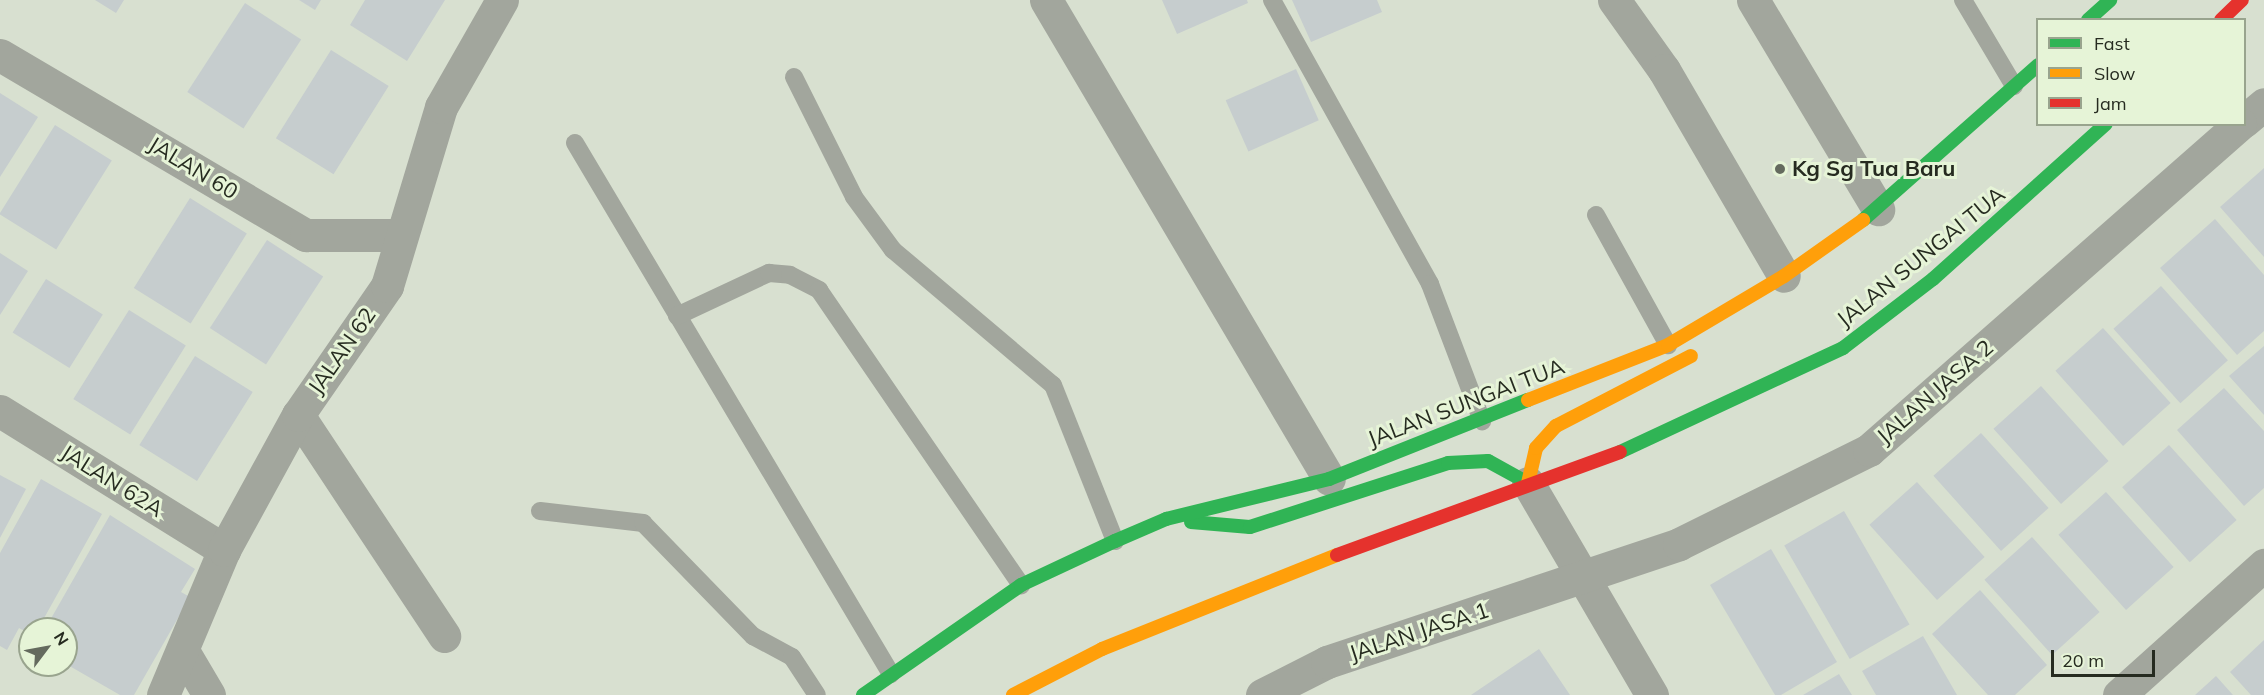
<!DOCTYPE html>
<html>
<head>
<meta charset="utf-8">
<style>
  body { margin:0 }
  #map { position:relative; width:2264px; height:695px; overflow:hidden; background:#d8e0d0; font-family:Mulish,sans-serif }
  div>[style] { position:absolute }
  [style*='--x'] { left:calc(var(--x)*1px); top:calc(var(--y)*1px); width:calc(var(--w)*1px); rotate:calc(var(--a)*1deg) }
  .building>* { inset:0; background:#c6cdce; transform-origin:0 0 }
  .lane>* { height:18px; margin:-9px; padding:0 9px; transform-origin:9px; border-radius:9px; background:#a2a69d }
  .street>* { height:33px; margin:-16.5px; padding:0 16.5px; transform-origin:16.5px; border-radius:16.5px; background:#a2a69d }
  .fast>* { height:14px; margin:-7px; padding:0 7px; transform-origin:7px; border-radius:7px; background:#30b455 }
  .slow>* { height:14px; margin:-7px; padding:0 7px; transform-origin:7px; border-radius:7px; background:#ff9f0a }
  .jam>* { height:14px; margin:-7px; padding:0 7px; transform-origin:7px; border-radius:7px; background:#e5322d }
  .dots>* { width:16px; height:16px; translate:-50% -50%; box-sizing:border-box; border:3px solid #e6f4d7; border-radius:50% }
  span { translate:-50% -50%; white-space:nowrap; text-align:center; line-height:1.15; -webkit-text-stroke:6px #e6f4d7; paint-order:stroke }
  .street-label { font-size:22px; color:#262b20 }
  .poi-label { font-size:22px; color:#262b20; font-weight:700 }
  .left { translate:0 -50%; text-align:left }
  .legend { position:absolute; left:2036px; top:18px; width:210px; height:108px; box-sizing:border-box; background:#e6f4d7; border:2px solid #99a48e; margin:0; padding:8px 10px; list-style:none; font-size:18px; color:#262b20 }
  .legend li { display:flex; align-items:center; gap:12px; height:30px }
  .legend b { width:30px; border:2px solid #99a48e }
  .north { position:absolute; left:18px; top:617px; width:60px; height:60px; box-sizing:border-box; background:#e6f4d7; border:2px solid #99a48e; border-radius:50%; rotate:58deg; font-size:16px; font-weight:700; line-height:24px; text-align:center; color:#262b20 }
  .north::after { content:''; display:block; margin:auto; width:21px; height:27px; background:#646a5e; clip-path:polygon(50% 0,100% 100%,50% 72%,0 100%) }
  .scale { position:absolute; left:2051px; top:650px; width:104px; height:27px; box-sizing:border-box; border:3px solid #262b20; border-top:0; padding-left:8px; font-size:18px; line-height:21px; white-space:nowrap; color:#262b20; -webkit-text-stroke:4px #e6f4d7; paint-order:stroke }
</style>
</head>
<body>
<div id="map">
  <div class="building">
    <i style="clip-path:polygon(95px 0,124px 0,116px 13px)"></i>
    <i style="clip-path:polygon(299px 0,321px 0,315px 10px)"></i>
    <i style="clip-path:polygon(365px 0,445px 0,407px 61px,350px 25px)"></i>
    <i style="clip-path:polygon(1162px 0,1247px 0,1248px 3px,1177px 34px)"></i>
    <i style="clip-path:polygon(1292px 0,1377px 0,1382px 12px,1311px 42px)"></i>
    <i style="left:245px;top:3px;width:67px;height:106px;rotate:33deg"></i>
    <i style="left:331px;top:50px;width:68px;height:104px;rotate:32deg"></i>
    <i style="left:1296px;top:69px;width:56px;height:77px;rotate:66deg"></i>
    <i style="clip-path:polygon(0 93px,38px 117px,0 177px)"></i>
    <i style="left:55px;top:125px;width:67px;height:105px;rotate:32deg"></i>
    <i style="clip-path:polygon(2264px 168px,2264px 257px,2220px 207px)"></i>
    <i style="left:190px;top:198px;width:67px;height:106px;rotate:32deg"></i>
    <i style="clip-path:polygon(2215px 219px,2264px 275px,2264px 331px,2237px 355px,2160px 268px)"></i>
    <i style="left:267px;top:240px;width:67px;height:105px;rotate:33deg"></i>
    <i style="clip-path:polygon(0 253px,28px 271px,0 315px)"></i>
    <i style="left:46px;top:279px;width:67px;height:63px;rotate:32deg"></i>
    <i style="left:2161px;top:286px;width:100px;height:64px;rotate:48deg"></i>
    <i style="left:129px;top:310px;width:67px;height:105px;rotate:32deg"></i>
    <i style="left:2103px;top:328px;width:101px;height:64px;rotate:48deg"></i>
    <i style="clip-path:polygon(2264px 346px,2264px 415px,2229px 376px)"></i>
    <i style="left:195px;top:356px;width:68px;height:105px;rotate:32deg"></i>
    <i style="left:2041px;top:386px;width:101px;height:64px;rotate:48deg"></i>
    <i style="clip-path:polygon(2224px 388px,2264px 431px,2264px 488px,2244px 506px,2177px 430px)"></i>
    <i style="left:1981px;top:433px;width:101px;height:64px;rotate:48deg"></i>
    <i style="left:2169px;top:445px;width:101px;height:63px;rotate:48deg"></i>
    <i style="clip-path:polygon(0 475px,26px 489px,0 538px)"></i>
    <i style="clip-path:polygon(41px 479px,102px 514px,38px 629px,30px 629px,30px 634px,19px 628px,7px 650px,0 646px,0 553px)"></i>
    <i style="left:1917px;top:482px;width:101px;height:64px;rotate:48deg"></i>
    <i style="left:2106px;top:492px;width:101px;height:64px;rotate:48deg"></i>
    <i style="left:1844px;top:511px;width:131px;height:69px;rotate:60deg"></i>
    <i style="clip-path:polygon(110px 515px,195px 569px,181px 592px,190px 597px,134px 695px,120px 695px,66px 664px,66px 629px,45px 629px)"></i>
    <i style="left:2032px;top:537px;width:101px;height:64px;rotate:48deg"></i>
    <i style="clip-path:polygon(1771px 549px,1837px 662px,1781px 695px,1775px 695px,1710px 585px)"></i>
    <i style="clip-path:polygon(1980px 590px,2047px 665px,2015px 695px,1988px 695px,1932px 634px)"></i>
    <i style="clip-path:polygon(1923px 636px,1957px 695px,1876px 695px,1862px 671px)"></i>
    <i style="clip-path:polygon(2264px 640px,2264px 695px,2251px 695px,2230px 672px)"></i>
    <i style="clip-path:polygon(1539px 649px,1570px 695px,1471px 695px)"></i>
    <i style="clip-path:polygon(1839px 674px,1852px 695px,1803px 695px)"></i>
    <i style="clip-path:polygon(2216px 676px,2233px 695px,2195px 695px)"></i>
  </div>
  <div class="lane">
    <i style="--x:1272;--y:0;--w:325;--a:60.9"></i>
    <i style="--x:1430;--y:284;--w:147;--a:69.2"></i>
    <i style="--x:1963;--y:0;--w:100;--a:59.3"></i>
    <i style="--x:794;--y:77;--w:134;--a:63.4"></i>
    <i style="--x:854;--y:197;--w:66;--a:53.7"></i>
    <i style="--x:893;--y:250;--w:209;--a:40.2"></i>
    <i style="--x:1053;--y:385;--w:168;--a:68.3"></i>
    <i style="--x:575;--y:143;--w:618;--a:59.24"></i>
    <i style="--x:1596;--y:215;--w:149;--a:61"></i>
    <i style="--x:677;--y:316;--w:102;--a:-25.1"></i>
    <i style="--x:769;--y:273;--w:21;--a:5"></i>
    <i style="--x:790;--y:275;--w:33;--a:27"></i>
    <i style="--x:819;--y:290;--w:358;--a:55.6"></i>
    <i style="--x:540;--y:511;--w:104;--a:6.6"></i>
    <i style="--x:643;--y:523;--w:158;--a:45.8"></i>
    <i style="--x:753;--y:636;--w:44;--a:28.3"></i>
    <i style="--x:792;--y:657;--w:45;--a:56.7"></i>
  </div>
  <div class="street">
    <i style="--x:1046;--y:0;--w:556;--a:59.42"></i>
    <i style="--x:1614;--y:0;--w:86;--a:54.5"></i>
    <i style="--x:1664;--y:70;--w:238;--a:59.8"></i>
    <i style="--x:1753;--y:0;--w:244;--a:59.1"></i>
    <i style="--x:0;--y:55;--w:355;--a:30.5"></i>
    <i style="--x:306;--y:235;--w:92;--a:0"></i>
    <i style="--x:2244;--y:121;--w:26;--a:-40"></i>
    <i style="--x:0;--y:411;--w:264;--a:31.8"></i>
    <i style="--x:298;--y:415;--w:265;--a:56.5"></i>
    <i style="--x:1528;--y:483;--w:246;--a:59.7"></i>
    <i style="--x:183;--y:651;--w:51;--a:59.4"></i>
    <i style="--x:163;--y:695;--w:157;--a:-67.2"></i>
    <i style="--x:224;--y:550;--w:154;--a:-61.3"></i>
    <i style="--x:298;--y:415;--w:157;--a:-55.4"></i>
    <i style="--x:387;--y:286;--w:187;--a:-73.2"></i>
    <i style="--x:441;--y:107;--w:123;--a:-60.3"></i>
    <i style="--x:1262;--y:695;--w:73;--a:-26.9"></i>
    <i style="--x:1327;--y:662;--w:371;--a:-18.5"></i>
    <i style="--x:1679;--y:544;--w:212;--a:-26.3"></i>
    <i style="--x:1869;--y:450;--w:494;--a:-41.3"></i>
    <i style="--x:2119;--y:695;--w:195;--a:-41.9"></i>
  </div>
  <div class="fast">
    <i style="--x:2088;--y:20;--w:30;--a:-42"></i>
    <i style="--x:1863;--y:220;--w:234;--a:-41.5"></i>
    <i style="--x:1620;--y:452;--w:246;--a:-25"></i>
    <i style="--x:1843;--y:348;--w:113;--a:-37.5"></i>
    <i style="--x:1933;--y:279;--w:232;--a:-41.9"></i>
    <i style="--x:1191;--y:522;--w:59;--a:4.8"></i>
    <i style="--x:1250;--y:527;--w:208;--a:-17.9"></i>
    <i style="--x:1448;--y:463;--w:40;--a:-2.9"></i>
    <i style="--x:1488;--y:461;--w:46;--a:28.8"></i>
    <i style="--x:863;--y:695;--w:193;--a:-34.8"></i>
    <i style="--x:1021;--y:585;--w:104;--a:-25.1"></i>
    <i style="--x:1115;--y:541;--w:56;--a:-23.3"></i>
    <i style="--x:1166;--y:519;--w:168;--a:-13.8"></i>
    <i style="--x:1329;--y:479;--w:214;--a:-21.7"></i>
  </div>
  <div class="slow">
    <i style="--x:1528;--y:400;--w:150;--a:-21.4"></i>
    <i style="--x:1668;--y:345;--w:135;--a:-30.7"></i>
    <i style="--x:1784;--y:276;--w:97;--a:-35.3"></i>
    <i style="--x:1528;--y:483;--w:36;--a:-77"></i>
    <i style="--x:1536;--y:448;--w:30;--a:-48"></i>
    <i style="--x:1556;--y:426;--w:152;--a:-27.4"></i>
    <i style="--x:1013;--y:695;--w:100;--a:-27.3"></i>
    <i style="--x:1102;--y:649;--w:253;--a:-21.8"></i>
  </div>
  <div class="jam">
    <i style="--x:2221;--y:20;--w:29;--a:-44"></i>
    <i style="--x:1337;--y:555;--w:301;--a:-20"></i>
  </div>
  <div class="dots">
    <i style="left:1780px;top:169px;background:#646a5e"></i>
  </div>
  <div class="street-label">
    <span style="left:193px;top:168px;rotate:31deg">JALAN 60</span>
    <span style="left:1921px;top:257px;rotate:-39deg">JALAN SUNGAI TUA</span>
    <span style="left:342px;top:351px;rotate:-55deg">JALAN 62</span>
    <span style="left:1935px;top:392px;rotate:-41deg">JALAN JASA 2</span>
    <span style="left:1466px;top:403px;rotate:-21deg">JALAN SUNGAI TUA</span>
    <span style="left:112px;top:481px;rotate:32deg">JALAN 62A</span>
    <span style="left:1419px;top:632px;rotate:-18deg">JALAN JASA 1</span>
  </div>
  <div class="poi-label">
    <span class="left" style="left:1792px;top:169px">Kg Sg Tua Baru</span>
  </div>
  <ul class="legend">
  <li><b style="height:8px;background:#30b455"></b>Fast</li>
  <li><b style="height:8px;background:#ff9f0a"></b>Slow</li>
  <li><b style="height:8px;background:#e5322d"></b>Jam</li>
  </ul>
  <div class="north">N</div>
  <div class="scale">20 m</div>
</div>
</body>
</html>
